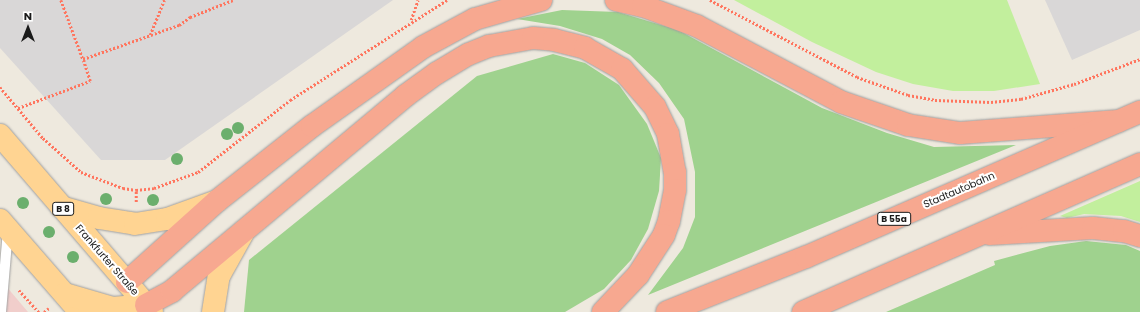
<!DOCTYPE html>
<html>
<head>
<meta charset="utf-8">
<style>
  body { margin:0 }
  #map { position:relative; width:1140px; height:312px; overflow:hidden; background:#eee9de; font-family:Poppins,sans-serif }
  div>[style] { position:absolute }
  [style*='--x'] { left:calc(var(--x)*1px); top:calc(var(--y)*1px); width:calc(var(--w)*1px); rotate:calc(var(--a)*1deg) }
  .residential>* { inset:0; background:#d9d7d7 }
  .commercial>* { inset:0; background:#f1cecb }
  .grass>* { inset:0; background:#c2ef9d }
  .forest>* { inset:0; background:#9fd28e }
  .path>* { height:2.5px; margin-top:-1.25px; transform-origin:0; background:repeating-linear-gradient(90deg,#ff755e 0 2px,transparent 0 4px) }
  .roads { filter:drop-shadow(0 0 1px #a1a1a1) drop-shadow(0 0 1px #a1a1a1) }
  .service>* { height:10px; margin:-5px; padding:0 5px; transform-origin:5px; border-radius:5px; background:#fff }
  .primary>* { height:22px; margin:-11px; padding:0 11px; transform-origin:11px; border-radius:11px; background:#ffd492 }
  .trunk>* { height:22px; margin:-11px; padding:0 11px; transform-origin:11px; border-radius:11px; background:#f7a890 }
  .trees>* { width:12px; height:12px; margin:-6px; border-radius:50%; background:#6baf6d }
  span { translate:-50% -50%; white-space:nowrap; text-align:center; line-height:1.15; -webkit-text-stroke:4px #fff; paint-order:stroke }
  .shield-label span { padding:1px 3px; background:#fff; border:1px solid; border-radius:3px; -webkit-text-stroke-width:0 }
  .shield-label { font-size:9px; color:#1a1a1a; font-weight:700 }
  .street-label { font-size:10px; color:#1a1a1a }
  .north { position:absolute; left:8px; top:8px; width:40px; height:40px; -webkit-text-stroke:3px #fff; paint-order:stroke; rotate:0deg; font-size:11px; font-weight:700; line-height:16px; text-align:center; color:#1a1a1a }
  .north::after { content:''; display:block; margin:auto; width:14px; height:18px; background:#1a1a1a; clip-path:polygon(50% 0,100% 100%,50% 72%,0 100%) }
</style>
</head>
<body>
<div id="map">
  <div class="residential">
    <i style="clip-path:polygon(0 0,393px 0,165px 160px,101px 160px,0 48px)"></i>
    <i style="clip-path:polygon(1045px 0,1140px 0,1140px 30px,1072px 60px)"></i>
  </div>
  <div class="commercial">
    <i style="clip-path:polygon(0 279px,28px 312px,0 312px)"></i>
  </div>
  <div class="grass">
    <i style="clip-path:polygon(734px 0,1007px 0,1040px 84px,994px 91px,953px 91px,913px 84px,876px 72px,812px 42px)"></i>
    <i style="clip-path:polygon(1140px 181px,1140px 222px,1121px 216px,1084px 214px,1067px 218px,1060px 216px)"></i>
  </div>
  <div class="forest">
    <i style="clip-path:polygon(562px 10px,618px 12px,678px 30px,822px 108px,887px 133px,934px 147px,1016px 145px,648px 295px,683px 248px,695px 217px,695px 172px,684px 119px,659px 83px,630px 55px,602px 39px,560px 26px,517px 19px)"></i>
    <i style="clip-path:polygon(553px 54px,585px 63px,619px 85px,647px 124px,661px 158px,659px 191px,648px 229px,631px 260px,604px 289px,565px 312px,244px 312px,249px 260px,477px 76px)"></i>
    <i style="clip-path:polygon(1086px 241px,1126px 245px,1140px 251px,1140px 312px,886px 312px,995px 265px,994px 261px,1050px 246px)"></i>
  </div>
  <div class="path">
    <i style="--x:61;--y:0;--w:63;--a:69.6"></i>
    <i style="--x:83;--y:59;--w:102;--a:-19.5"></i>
    <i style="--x:179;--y:25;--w:14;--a:-36"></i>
    <i style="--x:190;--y:17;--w:46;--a:-21.6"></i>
    <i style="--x:710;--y:0;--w:166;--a:27.6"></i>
    <i style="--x:857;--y:77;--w:54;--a:19.4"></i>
    <i style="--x:908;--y:95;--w:27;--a:10"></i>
    <i style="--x:935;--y:100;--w:56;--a:2"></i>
    <i style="--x:991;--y:102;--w:30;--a:-6"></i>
    <i style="--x:1021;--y:99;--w:55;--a:-15.8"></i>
    <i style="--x:1074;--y:84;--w:71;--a:-20.7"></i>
    <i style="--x:411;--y:20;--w:21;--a:-71"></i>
    <i style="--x:150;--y:35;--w:38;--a:-68"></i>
    <i style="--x:0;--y:87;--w:67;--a:49.9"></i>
    <i style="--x:43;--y:138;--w:51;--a:41.8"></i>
    <i style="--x:81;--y:172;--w:45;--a:20.9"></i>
    <i style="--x:123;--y:188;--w:13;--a:9"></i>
    <i style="--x:136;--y:190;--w:18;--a:-6"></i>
    <i style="--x:154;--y:188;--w:47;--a:-20"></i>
    <i style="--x:198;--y:172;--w:117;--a:-38"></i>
    <i style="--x:290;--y:100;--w:186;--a:-32.5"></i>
    <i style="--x:18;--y:108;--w:77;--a:-20.6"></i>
    <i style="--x:90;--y:81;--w:23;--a:-108"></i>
    <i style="--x:136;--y:202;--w:12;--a:-90"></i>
    <i style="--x:19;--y:290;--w:30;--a:48"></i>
    <i style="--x:44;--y:312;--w:6;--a:-39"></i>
  </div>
  <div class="roads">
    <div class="service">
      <i style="--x:1;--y:312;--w:81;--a:-85.1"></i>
    </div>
    <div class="primary">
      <i style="--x:0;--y:135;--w:233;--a:49.3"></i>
      <i style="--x:61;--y:207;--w:40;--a:16"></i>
      <i style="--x:99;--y:218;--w:36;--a:9"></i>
      <i style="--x:135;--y:224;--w:32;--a:-9"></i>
      <i style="--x:167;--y:219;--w:53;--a:-19.8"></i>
      <i style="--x:0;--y:220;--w:122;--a:49"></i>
      <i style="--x:65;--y:294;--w:50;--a:16.3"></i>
      <i style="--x:113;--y:308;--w:33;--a:-5"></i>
      <i style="--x:213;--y:312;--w:36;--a:-81"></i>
      <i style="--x:219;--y:276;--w:51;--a:-60.9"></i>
    </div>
    <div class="trunk">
      <i style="--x:616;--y:0;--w:28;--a:13"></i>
      <i style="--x:643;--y:6;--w:58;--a:20.3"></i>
      <i style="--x:697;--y:26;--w:163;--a:27.8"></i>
      <i style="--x:841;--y:102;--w:71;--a:18.9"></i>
      <i style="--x:908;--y:125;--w:53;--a:8.7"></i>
      <i style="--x:960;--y:133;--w:159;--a:-4.3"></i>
      <i style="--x:989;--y:234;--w:104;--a:-3.3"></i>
      <i style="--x:1093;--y:228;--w:31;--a:6"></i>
      <i style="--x:1124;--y:231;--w:17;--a:17"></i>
      <i style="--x:127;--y:282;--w:121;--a:-42"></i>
      <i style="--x:217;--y:201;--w:121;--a:-38.3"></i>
      <i style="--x:312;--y:126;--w:136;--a:-35.4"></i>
      <i style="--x:423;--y:47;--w:59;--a:-28.3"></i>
      <i style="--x:475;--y:19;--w:69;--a:-16.1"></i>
      <i style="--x:146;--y:305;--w:30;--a:-28"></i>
      <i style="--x:172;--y:291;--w:304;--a:-39.9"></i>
      <i style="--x:405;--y:96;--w:39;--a:-36"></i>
      <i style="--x:437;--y:73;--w:37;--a:-31"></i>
      <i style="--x:469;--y:54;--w:22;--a:-22"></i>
      <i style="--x:489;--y:46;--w:45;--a:-10.3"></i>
      <i style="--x:533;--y:38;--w:21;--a:5"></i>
      <i style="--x:554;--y:40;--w:32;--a:14"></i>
      <i style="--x:585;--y:48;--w:43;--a:29.6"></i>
      <i style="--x:622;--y:69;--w:50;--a:49"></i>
      <i style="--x:655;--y:107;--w:30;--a:64"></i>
      <i style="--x:668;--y:134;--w:39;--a:80"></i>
      <i style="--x:675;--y:172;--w:18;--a:90"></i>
      <i style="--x:675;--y:190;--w:32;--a:101"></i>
      <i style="--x:669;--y:221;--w:15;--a:110"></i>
      <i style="--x:664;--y:235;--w:48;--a:123"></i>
      <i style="--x:638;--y:275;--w:51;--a:133.4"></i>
      <i style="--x:667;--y:312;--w:149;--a:-21.6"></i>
      <i style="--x:806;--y:257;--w:364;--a:-23.5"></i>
      <i style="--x:803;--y:312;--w:368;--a:-23.7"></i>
    </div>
  </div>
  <div class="trees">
    <i style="left:238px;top:128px"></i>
    <i style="left:227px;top:134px"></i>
    <i style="left:177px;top:159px"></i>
    <i style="left:106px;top:199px"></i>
    <i style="left:153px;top:200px"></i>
    <i style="left:23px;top:203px"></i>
    <i style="left:49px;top:232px"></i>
    <i style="left:73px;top:257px"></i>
  </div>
  <div class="shield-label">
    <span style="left:63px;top:209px">B 8</span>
    <span style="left:894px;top:219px">B 55a</span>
  </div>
  <div class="street-label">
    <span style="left:959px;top:190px;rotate:-23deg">Stadtautobahn</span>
    <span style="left:107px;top:260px;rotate:49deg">Frankfurter Straße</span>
  </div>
  <div class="north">N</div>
</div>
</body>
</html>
